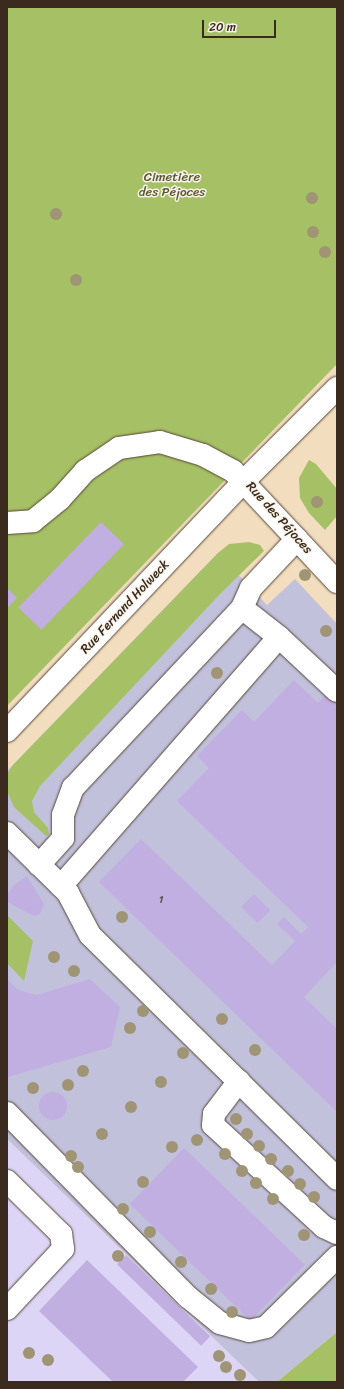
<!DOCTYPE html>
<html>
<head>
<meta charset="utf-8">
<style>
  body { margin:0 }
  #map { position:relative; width:344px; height:1389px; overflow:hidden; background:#f2debf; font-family:Sriracha,sans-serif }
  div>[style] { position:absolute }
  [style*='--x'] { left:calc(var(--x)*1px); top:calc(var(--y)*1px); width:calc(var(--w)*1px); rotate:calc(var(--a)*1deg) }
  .built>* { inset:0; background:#ddd5f6 }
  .industrial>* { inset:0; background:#c2c1dc }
  .green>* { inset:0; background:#a6c066 }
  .building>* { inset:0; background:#c0afe0; transform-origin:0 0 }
  .round { border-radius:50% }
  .roads { filter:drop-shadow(0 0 1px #564536) drop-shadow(0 0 1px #564536) }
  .minor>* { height:22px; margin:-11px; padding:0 11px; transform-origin:11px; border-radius:11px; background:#fff }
  .trees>* { width:12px; height:12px; margin:-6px; border-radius:50%; background:#9f9473 }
  span { translate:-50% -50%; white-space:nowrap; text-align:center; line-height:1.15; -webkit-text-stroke:3px #f7f3e8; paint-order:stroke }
  .number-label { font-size:11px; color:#5c4b4e }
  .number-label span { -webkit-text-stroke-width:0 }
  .park-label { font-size:13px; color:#5b5734 }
  .street-label { font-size:13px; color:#3b2a1e }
  .frame { position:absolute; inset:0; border:8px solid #3b2a1e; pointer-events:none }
  .scale { position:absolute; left:202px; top:20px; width:74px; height:18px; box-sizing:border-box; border:2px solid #3b2a1e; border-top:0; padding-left:5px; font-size:12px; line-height:14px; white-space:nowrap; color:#3b2a1e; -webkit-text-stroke:3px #f7f3e8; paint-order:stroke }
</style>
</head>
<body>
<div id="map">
  <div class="built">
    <i style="clip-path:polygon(7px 1139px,100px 1229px,259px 1382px,7px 1382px)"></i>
  </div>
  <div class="industrial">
    <i style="clip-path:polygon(218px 553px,267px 605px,295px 579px,337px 624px,337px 1332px,277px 1382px,259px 1382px,7px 1139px,7px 771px)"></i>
  </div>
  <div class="green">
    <i style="clip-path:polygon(7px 7px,337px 7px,337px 364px,7px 706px)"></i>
    <i style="clip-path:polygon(309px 460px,316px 464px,337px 489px,337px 516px,325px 530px,309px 513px,300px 498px,299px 478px)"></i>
    <i style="clip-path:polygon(249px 542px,260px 545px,264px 551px,220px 594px,40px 786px,32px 801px,34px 812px,48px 828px,49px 834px,46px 836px,14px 807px,7px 791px,7px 774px,13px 765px,218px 553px,229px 544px)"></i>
    <i style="clip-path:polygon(7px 915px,33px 941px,24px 981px,7px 963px)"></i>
    <i style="clip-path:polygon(337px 1332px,337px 1382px,277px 1382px)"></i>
  </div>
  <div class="building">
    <i style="left:101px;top:522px;width:32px;height:119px;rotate:44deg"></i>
    <i style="clip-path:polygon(7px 588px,17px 598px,7px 608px)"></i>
    <i style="clip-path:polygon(294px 680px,318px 703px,327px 693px,337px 703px,337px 962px,304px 997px,337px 1029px,337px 1112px,99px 882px,141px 839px,272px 965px,276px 961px,295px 941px,277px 924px,284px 917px,301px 934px,308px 927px,177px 801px,209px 768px,197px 756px,242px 710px,254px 722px)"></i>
    <i style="clip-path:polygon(27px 876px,44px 904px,40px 914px,34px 916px,7px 902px,7px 895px,13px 886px)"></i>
    <i style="left:254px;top:894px;width:23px;height:18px;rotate:45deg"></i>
    <i style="clip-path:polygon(7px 979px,18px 990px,37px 995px,90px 979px,120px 1007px,111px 1047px,8px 1077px)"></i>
    <i class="round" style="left:39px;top:1092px;width:28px;height:28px"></i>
    <i style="left:184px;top:1148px;width:168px;height:78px;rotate:44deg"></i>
    <i style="left:126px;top:1255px;width:117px;height:13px;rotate:44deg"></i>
    <i style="clip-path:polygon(87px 1260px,198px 1367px,183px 1382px,113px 1382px,39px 1311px)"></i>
  </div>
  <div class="roads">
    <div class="minor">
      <i style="--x:7;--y:523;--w:26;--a:-4"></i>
      <i style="--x:33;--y:521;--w:35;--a:-39"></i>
      <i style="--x:60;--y:499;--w:38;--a:-48"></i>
      <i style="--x:85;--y:471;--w:41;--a:-34.1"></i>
      <i style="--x:119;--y:448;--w:41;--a:-8.3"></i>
      <i style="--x:160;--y:442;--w:45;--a:16.8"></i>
      <i style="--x:203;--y:455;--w:34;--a:28"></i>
      <i style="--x:233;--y:471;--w:152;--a:46.9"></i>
      <i style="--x:242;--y:608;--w:47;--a:38.1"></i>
      <i style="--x:279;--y:637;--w:79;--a:43"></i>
      <i style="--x:7;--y:731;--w:343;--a:-46.5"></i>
      <i style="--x:243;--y:482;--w:133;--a:-45"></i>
      <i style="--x:7;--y:833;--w:86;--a:44.5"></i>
      <i style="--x:68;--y:893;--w:47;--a:62.4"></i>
      <i style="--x:90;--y:935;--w:347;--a:44.6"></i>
      <i style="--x:39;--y:865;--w:36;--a:-48"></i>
      <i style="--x:63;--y:838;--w:23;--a:-90"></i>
      <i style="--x:63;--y:815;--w:29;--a:-70"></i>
      <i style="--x:73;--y:788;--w:247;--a:-46.8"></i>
      <i style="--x:242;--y:608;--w:22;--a:-66"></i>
      <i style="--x:251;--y:588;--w:67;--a:-46.8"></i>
      <i style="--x:61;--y:886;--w:331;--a:-48.8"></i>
      <i style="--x:239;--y:1081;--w:41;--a:127.1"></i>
      <i style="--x:214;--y:1114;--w:11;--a:95"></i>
      <i style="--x:213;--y:1125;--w:151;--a:42.6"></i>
      <i style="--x:324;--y:1227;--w:14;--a:25"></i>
      <i style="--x:7;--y:1113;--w:258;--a:45.5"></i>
      <i style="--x:188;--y:1297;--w:41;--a:39.1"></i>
      <i style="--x:220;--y:1323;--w:30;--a:15"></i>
      <i style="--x:249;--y:1331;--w:17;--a:-13"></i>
      <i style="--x:266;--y:1327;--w:100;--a:-44.6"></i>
      <i style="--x:7;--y:1181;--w:76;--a:44.5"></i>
      <i style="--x:61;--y:1234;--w:15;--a:82"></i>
      <i style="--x:63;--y:1249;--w:82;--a:133"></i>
    </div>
  </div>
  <div class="trees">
    <i style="left:312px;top:198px"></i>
    <i style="left:56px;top:214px"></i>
    <i style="left:313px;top:232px"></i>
    <i style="left:325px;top:252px"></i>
    <i style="left:76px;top:280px"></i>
    <i style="left:317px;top:502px"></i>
    <i style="left:305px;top:575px"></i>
    <i style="left:326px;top:631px"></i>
    <i style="left:217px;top:673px"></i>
    <i style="left:122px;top:917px"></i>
    <i style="left:54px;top:957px"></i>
    <i style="left:74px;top:971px"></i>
    <i style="left:143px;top:1011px"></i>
    <i style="left:222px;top:1019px"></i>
    <i style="left:130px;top:1028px"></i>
    <i style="left:255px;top:1050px"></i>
    <i style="left:183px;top:1053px"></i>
    <i style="left:83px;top:1071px"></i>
    <i style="left:161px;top:1082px"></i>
    <i style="left:68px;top:1085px"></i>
    <i style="left:33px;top:1088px"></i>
    <i style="left:131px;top:1107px"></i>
    <i style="left:236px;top:1119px"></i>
    <i style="left:102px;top:1134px"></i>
    <i style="left:247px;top:1134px"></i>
    <i style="left:197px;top:1140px"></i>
    <i style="left:259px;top:1146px"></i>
    <i style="left:172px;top:1147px"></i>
    <i style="left:225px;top:1154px"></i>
    <i style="left:71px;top:1156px"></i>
    <i style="left:271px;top:1159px"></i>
    <i style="left:78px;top:1167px"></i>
    <i style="left:242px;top:1171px"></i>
    <i style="left:288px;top:1171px"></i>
    <i style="left:143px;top:1182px"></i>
    <i style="left:256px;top:1183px"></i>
    <i style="left:300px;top:1184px"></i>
    <i style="left:314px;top:1197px"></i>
    <i style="left:273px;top:1199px"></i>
    <i style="left:123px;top:1209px"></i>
    <i style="left:150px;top:1232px"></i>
    <i style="left:304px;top:1235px"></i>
    <i style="left:118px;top:1256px"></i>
    <i style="left:181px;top:1262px"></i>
    <i style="left:211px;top:1289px"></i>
    <i style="left:232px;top:1312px"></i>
    <i style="left:29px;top:1353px"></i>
    <i style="left:219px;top:1356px"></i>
    <i style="left:48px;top:1360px"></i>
    <i style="left:226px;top:1367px"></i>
    <i style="left:240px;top:1375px"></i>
  </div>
  <div class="number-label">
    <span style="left:161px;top:900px">1</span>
  </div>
  <div class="park-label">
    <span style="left:172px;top:185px">Cimetière<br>des Péjoces</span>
  </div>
  <div class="street-label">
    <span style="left:279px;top:518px;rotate:48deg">Rue des Péjoces</span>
    <span style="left:125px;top:607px;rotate:-47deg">Rue Fernand Holweck</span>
  </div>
  <div class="frame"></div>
  <div class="scale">20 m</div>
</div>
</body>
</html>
